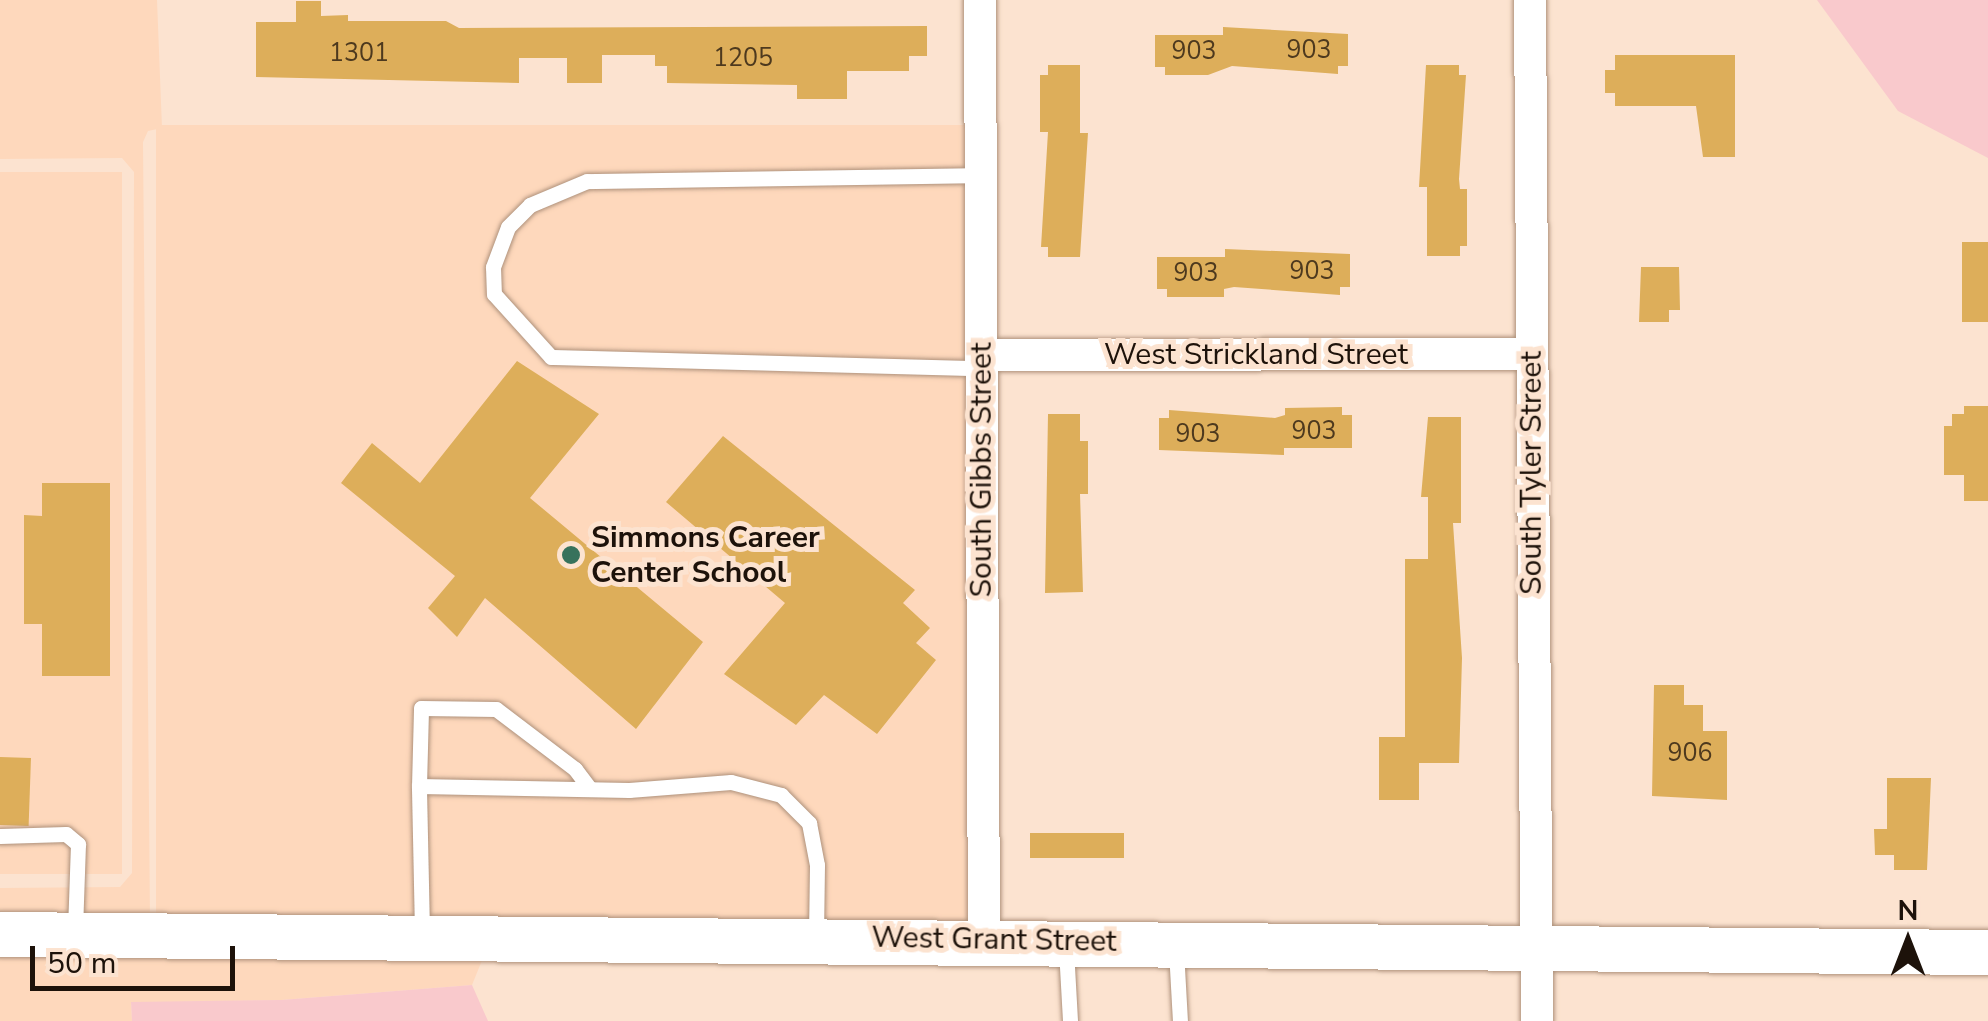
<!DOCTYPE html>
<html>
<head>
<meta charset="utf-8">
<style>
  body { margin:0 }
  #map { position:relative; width:1988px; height:1021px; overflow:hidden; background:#fce3d0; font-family:"Nunito Sans",sans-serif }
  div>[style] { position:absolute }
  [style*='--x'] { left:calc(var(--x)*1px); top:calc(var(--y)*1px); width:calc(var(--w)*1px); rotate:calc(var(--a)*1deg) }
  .built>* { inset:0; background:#fed8bc; transform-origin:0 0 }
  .green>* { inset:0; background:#f9c9cc }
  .building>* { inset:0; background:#ddae5a; transform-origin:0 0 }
  .roads { filter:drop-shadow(0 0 2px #ae917b) drop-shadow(0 0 2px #ae917b) }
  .lane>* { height:15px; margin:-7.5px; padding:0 7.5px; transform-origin:7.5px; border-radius:7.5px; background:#fff }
  .street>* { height:32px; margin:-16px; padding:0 16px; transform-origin:16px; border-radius:16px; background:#fff }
  .secondary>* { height:45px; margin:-22.5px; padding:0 22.5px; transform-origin:22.5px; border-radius:22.5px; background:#fff }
  .dots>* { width:28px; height:28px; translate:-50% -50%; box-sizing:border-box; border:5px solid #fce3d0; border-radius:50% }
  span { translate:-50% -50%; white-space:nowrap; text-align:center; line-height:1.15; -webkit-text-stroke:10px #fce3d0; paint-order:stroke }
  .number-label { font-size:25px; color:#4d391e }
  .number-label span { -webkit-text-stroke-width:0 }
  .street-label { font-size:30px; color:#1d120a }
  .poi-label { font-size:30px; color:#1d120a; font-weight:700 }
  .left { translate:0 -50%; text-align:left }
  .north { position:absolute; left:1858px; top:891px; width:100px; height:100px; -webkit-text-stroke:8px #fce3d0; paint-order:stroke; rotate:0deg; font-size:28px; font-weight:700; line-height:40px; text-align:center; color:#1d120a }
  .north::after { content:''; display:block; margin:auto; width:35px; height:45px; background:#1d120a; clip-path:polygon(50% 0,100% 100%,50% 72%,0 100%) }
  .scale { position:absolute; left:30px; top:946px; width:205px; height:45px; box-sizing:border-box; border:5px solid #1d120a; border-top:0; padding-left:12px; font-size:30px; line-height:35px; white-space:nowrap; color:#1d120a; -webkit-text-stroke:8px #fce3d0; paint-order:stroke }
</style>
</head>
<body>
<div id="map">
  <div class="built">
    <i style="clip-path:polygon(0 0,157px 0,162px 128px,148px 131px,143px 142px,150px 919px,0 918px,0 888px,120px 887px,132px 873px,134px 172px,122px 158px,0 159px)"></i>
    <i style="left:980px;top:125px;width:814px;height:824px;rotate:90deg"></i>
    <i style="left:0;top:172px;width:122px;height:702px"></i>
    <i style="clip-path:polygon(0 950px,485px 953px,472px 985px,281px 1000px,131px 1003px,132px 1021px,0 1021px)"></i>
  </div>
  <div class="green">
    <i style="clip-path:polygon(1817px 0,1988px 0,1988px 158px,1898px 111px)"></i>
    <i style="clip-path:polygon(472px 985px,488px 1021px,132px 1021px,131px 1002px,281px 1000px)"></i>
  </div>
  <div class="building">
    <i style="clip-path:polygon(296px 1px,321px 1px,321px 16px,348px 15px,348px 21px,446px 21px,459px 28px,927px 26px,927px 56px,909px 56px,909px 71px,847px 71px,847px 99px,797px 99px,797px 85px,667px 83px,667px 66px,655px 66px,655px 55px,602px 55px,602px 83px,567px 83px,567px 58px,519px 58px,519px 83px,256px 77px,256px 22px,296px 22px)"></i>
    <i style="clip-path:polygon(1223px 27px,1348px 34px,1348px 66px,1338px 66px,1338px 74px,1232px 66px,1208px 75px,1165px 75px,1165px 67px,1155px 67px,1155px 35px,1223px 35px)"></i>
    <i style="clip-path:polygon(1615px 55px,1735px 55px,1735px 157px,1703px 157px,1696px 106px,1615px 106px,1615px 93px,1605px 93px,1605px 70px,1615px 70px)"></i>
    <i style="clip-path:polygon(1048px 65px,1080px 65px,1080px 133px,1088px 133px,1080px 257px,1048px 257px,1048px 247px,1041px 247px,1048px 132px,1040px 132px,1040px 75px,1048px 75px)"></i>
    <i style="clip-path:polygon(1426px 65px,1459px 65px,1459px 75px,1466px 75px,1459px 179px,1460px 189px,1467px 189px,1467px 246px,1460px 246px,1460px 256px,1427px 256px,1427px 187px,1419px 187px)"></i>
    <i style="left:1962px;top:242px;width:26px;height:80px"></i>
    <i style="clip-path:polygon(1225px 249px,1350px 254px,1350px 287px,1340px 287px,1340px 295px,1234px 287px,1224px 289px,1224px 297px,1167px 297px,1167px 289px,1157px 289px,1157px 257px,1225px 257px)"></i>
    <i style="clip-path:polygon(1641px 267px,1679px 267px,1680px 310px,1669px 310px,1669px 322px,1639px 322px)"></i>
    <i style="clip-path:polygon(517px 361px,599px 414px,530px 498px,703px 642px,636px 729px,485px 598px,457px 637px,428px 608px,455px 576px,341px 483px,372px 443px,420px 483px)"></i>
    <i style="clip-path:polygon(1964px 406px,1988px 406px,1988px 501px,1964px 501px,1964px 475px,1944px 475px,1944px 426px,1952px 426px,1952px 414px,1964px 414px)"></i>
    <i style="clip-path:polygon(1342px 407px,1342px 415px,1352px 415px,1352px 448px,1284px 448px,1284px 455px,1159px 450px,1159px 418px,1169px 418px,1169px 410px,1275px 418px,1285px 415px,1285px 408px)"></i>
    <i style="clip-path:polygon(1048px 414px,1080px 414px,1080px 441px,1088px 441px,1088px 494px,1080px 494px,1083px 592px,1045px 593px)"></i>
    <i style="clip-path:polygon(1428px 417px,1461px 417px,1461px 523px,1453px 523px,1462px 658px,1459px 763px,1419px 763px,1419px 800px,1379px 800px,1379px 737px,1405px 737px,1405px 559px,1428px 559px,1428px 497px,1421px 497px)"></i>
    <i style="clip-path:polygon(723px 436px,915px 590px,903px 603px,930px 628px,916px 643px,936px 660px,877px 734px,824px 695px,796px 725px,724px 674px,785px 603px,666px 502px)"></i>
    <i style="clip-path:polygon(42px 483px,110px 483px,110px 676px,42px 676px,42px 624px,24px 624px,24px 515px,42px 516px)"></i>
    <i style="clip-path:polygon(1654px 685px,1684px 685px,1684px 705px,1703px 705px,1703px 731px,1727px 731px,1727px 800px,1652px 796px)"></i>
    <i style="left:0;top:757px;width:31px;height:68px;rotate:2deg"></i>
    <i style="clip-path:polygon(1887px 778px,1931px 778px,1927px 870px,1894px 870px,1894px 855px,1875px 855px,1874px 829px,1887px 829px)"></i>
    <i style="left:1124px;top:833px;width:25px;height:94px;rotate:90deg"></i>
  </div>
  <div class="roads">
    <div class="lane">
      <i style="--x:980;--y:175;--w:393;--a:179.1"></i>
      <i style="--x:587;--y:181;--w:62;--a:157.2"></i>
      <i style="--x:530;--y:205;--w:31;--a:135"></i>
      <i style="--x:508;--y:227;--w:43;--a:110.6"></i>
      <i style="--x:493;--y:267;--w:27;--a:88"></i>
      <i style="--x:494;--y:294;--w:85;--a:47.9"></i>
      <i style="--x:551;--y:357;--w:430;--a:1.5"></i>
      <i style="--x:419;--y:786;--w:78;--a:-88.5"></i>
      <i style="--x:421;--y:708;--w:75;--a:0.8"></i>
      <i style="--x:496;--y:709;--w:99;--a:37.2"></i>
      <i style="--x:575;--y:769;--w:25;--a:53"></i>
      <i style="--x:0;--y:836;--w:66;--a:-1.7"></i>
      <i style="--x:66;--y:834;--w:16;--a:40"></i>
      <i style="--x:78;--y:844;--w:85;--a:92"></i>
      <i style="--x:422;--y:932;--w:146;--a:-91.2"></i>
      <i style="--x:419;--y:786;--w:210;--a:1.1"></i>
      <i style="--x:629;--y:790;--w:102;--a:-4.5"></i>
      <i style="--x:731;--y:782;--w:52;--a:14.6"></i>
      <i style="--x:781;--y:795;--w:40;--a:45"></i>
      <i style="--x:809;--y:823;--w:43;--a:79.2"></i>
      <i style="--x:817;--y:865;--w:74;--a:90.8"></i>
      <i style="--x:1066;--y:949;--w:72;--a:86.8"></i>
      <i style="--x:1176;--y:950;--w:71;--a:86.8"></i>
    </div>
    <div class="street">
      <i style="--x:980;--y:0;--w:939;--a:89.76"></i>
      <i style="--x:1530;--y:0;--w:1021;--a:89.61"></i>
      <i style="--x:981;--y:355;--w:551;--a:-0.1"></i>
    </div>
    <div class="secondary">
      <i style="--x:0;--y:934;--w:1988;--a:0.52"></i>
    </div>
  </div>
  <div class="dots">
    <i style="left:571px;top:555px;background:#37725c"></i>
  </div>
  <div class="number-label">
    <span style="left:1309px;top:50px">903</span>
    <span style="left:1194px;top:51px">903</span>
    <span style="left:359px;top:53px">1301</span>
    <span style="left:743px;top:58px">1205</span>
    <span style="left:1312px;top:271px">903</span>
    <span style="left:1196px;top:273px">903</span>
    <span style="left:1314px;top:431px">903</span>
    <span style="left:1198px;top:434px">903</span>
    <span style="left:1690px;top:753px">906</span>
  </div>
  <div class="street-label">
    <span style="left:1256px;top:355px">West Strickland Street</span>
    <span style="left:982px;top:470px;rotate:-90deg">South Gibbs Street</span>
    <span style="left:1532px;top:473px;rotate:-90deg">South Tyler Street</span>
    <span style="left:994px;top:940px;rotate:1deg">West Grant Street</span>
  </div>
  <div class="poi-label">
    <span class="left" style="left:591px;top:555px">Simmons Career<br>Center School</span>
  </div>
  <div class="north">N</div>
  <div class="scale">50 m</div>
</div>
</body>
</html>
